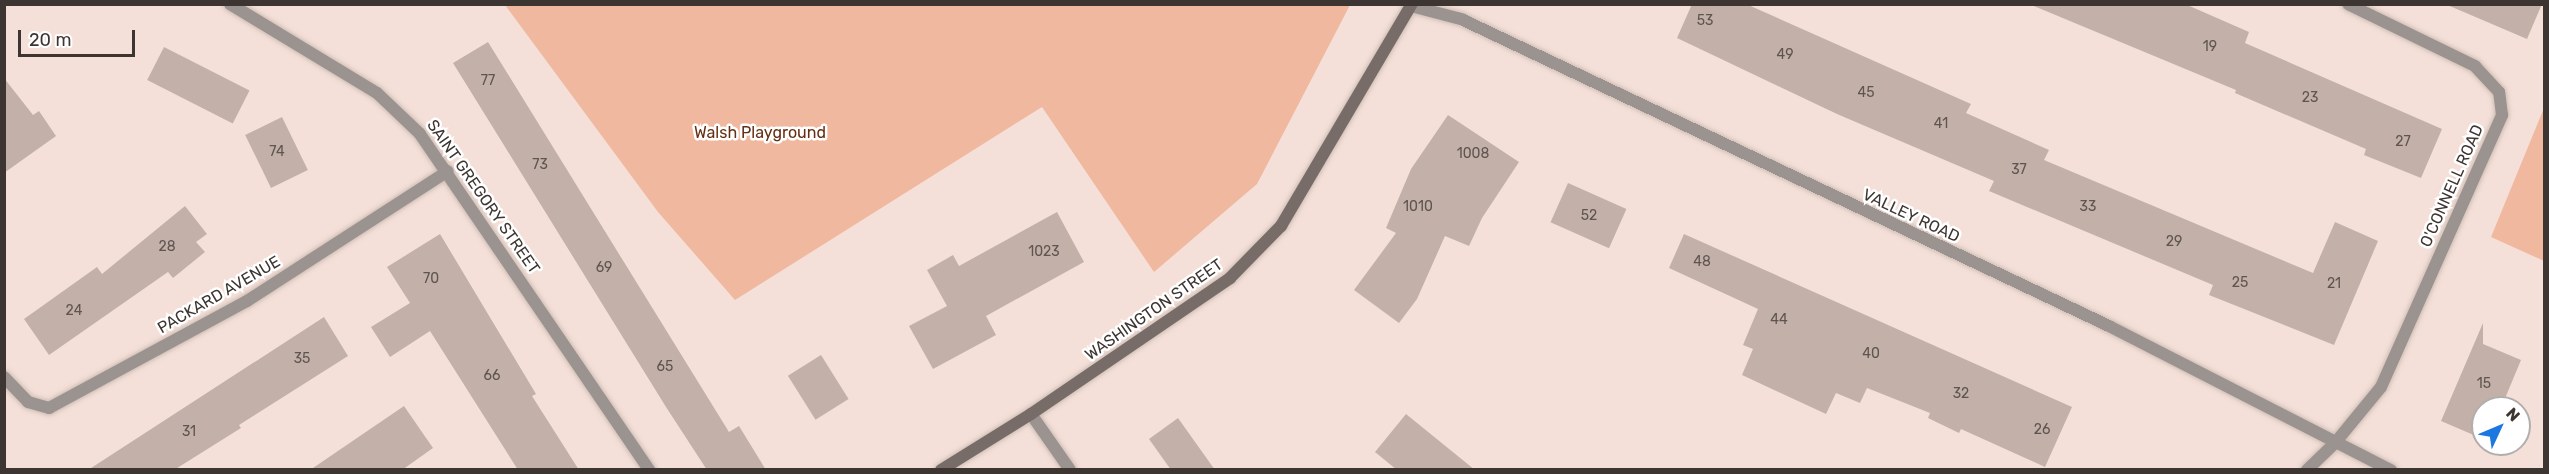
<!DOCTYPE html>
<html>
<head>
<meta charset="utf-8">
<style>
  body { margin:0 }
  #map { position:relative; width:2549px; height:474px; overflow:hidden; background:#f4e0d8; font-family:Rubik,sans-serif }
  div>[style] { position:absolute }
  [style*='--x'] { left:calc(var(--x)*1px); top:calc(var(--y)*1px); width:calc(var(--w)*1px); rotate:calc(var(--a)*1deg) }
  .green>* { inset:0; background:#f0b89f }
  .building>* { inset:0; background:#c3b1a9; transform-origin:0 0 }
  .roads { filter:drop-shadow(0 0 2px #cfbeb7) drop-shadow(0 0 2px #cfbeb7) }
  .minor>* { height:12px; margin:-6px; padding:0 6px; transform-origin:6px; border-radius:6px; background:#9b938f }
  .secondary>* { height:12px; margin:-6px; padding:0 6px; transform-origin:6px; border-radius:6px; background:#776c67 }
  span { translate:-50% -50%; white-space:nowrap; text-align:center; line-height:1.15; -webkit-text-stroke:5px #fff; paint-order:stroke }
  .number-label { font-size:14px; color:#5e5450 }
  .number-label span { -webkit-text-stroke-width:0 }
  .park-label { font-size:16px; color:#662f12 }
  .street-label { font-size:16px; color:#3c3532 }
  .frame { position:absolute; inset:0; border:6px solid #3c3532; pointer-events:none }
  .north { position:absolute; left:2471px; top:396px; width:60px; height:60px; box-sizing:border-box; background:#fff; border:2px solid #b1aead; border-radius:50%; rotate:46deg; font-size:16px; font-weight:700; line-height:24px; text-align:center; color:#3c3532 }
  .north::after { content:''; display:block; margin:auto; width:21px; height:27px; background:#1c77e1; clip-path:polygon(50% 0,100% 100%,50% 72%,0 100%) }
  .scale { position:absolute; left:18px; top:30px; width:117px; height:27px; box-sizing:border-box; border:3px solid #3c3532; border-top:0; padding-left:8px; font-size:18px; line-height:21px; white-space:nowrap; color:#3c3532; -webkit-text-stroke:4px #fff; paint-order:stroke }
</style>
</head>
<body>
<div id="map">
  <div class="green">
    <i style="clip-path:polygon(505px 5px,1350px 5px,1257px 184px,1154px 272px,1042px 107px,735px 300px,658px 212px)"></i>
    <i style="clip-path:polygon(2544px 108px,2544px 261px,2491px 237px)"></i>
  </div>
  <div class="building">
    <i style="clip-path:polygon(1692px 4px,1746px 4px,1971px 104px,1966px 113px,2049px 150px,2044px 160px,2313px 273px,2335px 222px,2378px 241px,2334px 345px,2209px 295px,2213px 285px,1989px 191px,1994px 181px,1837px 114px,1677px 38px)"></i>
    <i style="clip-path:polygon(2029px 4px,2185px 4px,2249px 32px,2245px 43px,2442px 129px,2421px 178px,2364px 155px,2366px 149px,2235px 93px,2236px 90px)"></i>
    <i style="clip-path:polygon(2445px 4px,2542px 4px,2527px 39px)"></i>
    <i style="clip-path:polygon(488px 42px,729px 432px,739px 426px,766px 470px,707px 470px,666px 407px,453px 63px)"></i>
    <i style="left:164px;top:47px;width:96px;height:37px;rotate:27deg"></i>
    <i style="clip-path:polygon(4px 78px,33px 115px,39px 111px,56px 136px,4px 173px)"></i>
    <i style="clip-path:polygon(1448px 115px,1519px 162px,1482px 218px,1469px 246px,1445px 236px,1417px 299px,1399px 323px,1354px 290px,1396px 233px,1386px 228px,1411px 169px)"></i>
    <i style="left:282px;top:117px;width:59px;height:41px;rotate:64deg"></i>
    <i style="left:1568px;top:183px;width:64px;height:43px;rotate:24deg"></i>
    <i style="clip-path:polygon(185px 206px,207px 234px,196px 242px,205px 252px,173px 278px,168px 272px,49px 355px,24px 319px,97px 267px,102px 274px)"></i>
    <i style="clip-path:polygon(1057px 212px,1084px 262px,986px 316px,996px 335px,933px 369px,909px 326px,947px 306px,927px 270px,953px 255px,959px 266px)"></i>
    <i style="clip-path:polygon(440px 234px,536px 394px,532px 396px,579px 470px,518px 470px,430px 331px,390px 357px,371px 327px,410px 303px,387px 267px)"></i>
    <i style="clip-path:polygon(1684px 234px,2072px 407px,2045px 467px,1961px 429px,1959px 433px,1928px 418px,1930px 413px,1867px 388px,1860px 403px,1836px 393px,1826px 414px,1742px 375px,1753px 349px,1743px 345px,1758px 309px,1669px 268px)"></i>
    <i style="clip-path:polygon(324px 317px,348px 356px,239px 425px,241px 428px,174px 470px,88px 470px)"></i>
    <i style="clip-path:polygon(2483px 323px,2483px 344px,2521px 360px,2501px 408px,2483px 408px,2483px 439px,2441px 421px)"></i>
    <i style="left:821px;top:355px;width:52px;height:39px;rotate:58deg"></i>
    <i style="clip-path:polygon(404px 406px,433px 448px,402px 470px,310px 470px)"></i>
    <i style="clip-path:polygon(1406px 414px,1475px 470px,1397px 470px,1375px 452px)"></i>
    <i style="clip-path:polygon(1178px 418px,1215px 470px,1171px 470px,1149px 439px)"></i>
  </div>
  <div class="roads">
    <div class="minor">
      <i style="--x:230;--y:4;--w:172;--a:31.2"></i>
      <i style="--x:377;--y:93;--w:59;--a:43.6"></i>
      <i style="--x:420;--y:134;--w:407;--a:55.7"></i>
      <i style="--x:1411;--y:6;--w:52;--a:14.6"></i>
      <i style="--x:1461;--y:19;--w:717;--a:25.35"></i>
      <i style="--x:2109;--y:326;--w:317;--a:27.1"></i>
      <i style="--x:4;--y:377;--w:35;--a:46"></i>
      <i style="--x:28;--y:402;--w:22;--a:16"></i>
      <i style="--x:49;--y:408;--w:225;--a:-28.4"></i>
      <i style="--x:247;--y:301;--w:239;--a:-32.9"></i>
      <i style="--x:1031;--y:414;--w:68;--a:55.1"></i>
      <i style="--x:2307;--y:470;--w:39;--a:-44"></i>
      <i style="--x:2335;--y:443;--w:72;--a:-50.6"></i>
      <i style="--x:2381;--y:387;--w:298;--a:-66"></i>
      <i style="--x:2502;--y:115;--w:23;--a:-97"></i>
      <i style="--x:2499;--y:92;--w:35;--a:-133"></i>
      <i style="--x:2475;--y:66;--w:141;--a:-154"></i>
    </div>
    <div class="secondary">
      <i style="--x:941;--y:470;--w:106;--a:-31.9"></i>
      <i style="--x:1031;--y:414;--w:241;--a:-34.3"></i>
      <i style="--x:1230;--y:278;--w:73;--a:-45.6"></i>
      <i style="--x:1281;--y:226;--w:258;--a:-59.5"></i>
    </div>
  </div>
  <div class="number-label">
    <span style="left:1705px;top:21px">53</span>
    <span style="left:2210px;top:47px">19</span>
    <span style="left:1785px;top:55px">49</span>
    <span style="left:488px;top:81px">77</span>
    <span style="left:1866px;top:93px">45</span>
    <span style="left:2310px;top:98px">23</span>
    <span style="left:1941px;top:124px">41</span>
    <span style="left:2403px;top:142px">27</span>
    <span style="left:277px;top:152px">74</span>
    <span style="left:1473px;top:154px">1008</span>
    <span style="left:540px;top:165px">73</span>
    <span style="left:2019px;top:170px">37</span>
    <span style="left:1418px;top:207px">1010</span>
    <span style="left:2088px;top:207px">33</span>
    <span style="left:1589px;top:216px">52</span>
    <span style="left:2174px;top:242px">29</span>
    <span style="left:167px;top:247px">28</span>
    <span style="left:1044px;top:252px">1023</span>
    <span style="left:1702px;top:262px">48</span>
    <span style="left:604px;top:268px">69</span>
    <span style="left:431px;top:279px">70</span>
    <span style="left:2240px;top:283px">25</span>
    <span style="left:2334px;top:284px">21</span>
    <span style="left:74px;top:311px">24</span>
    <span style="left:1779px;top:320px">44</span>
    <span style="left:1871px;top:354px">40</span>
    <span style="left:302px;top:359px">35</span>
    <span style="left:665px;top:367px">65</span>
    <span style="left:492px;top:376px">66</span>
    <span style="left:2484px;top:384px">15</span>
    <span style="left:1961px;top:394px">32</span>
    <span style="left:2042px;top:430px">26</span>
    <span style="left:189px;top:432px">31</span>
  </div>
  <div class="park-label">
    <span style="left:760px;top:133px">Walsh Playground</span>
  </div>
  <div class="street-label">
    <span style="left:2452px;top:186px;rotate:-66deg">O'CONNELL ROAD</span>
    <span style="left:483px;top:197px;rotate:55deg">SAINT GREGORY STREET</span>
    <span style="left:1911px;top:216px;rotate:25deg">VALLEY ROAD</span>
    <span style="left:219px;top:295px;rotate:-30deg">PACKARD AVENUE</span>
    <span style="left:1154px;top:310px;rotate:-35deg">WASHINGTON STREET</span>
  </div>
  <div class="frame"></div>
  <div class="north">N</div>
  <div class="scale">20 m</div>
</div>
</body>
</html>
